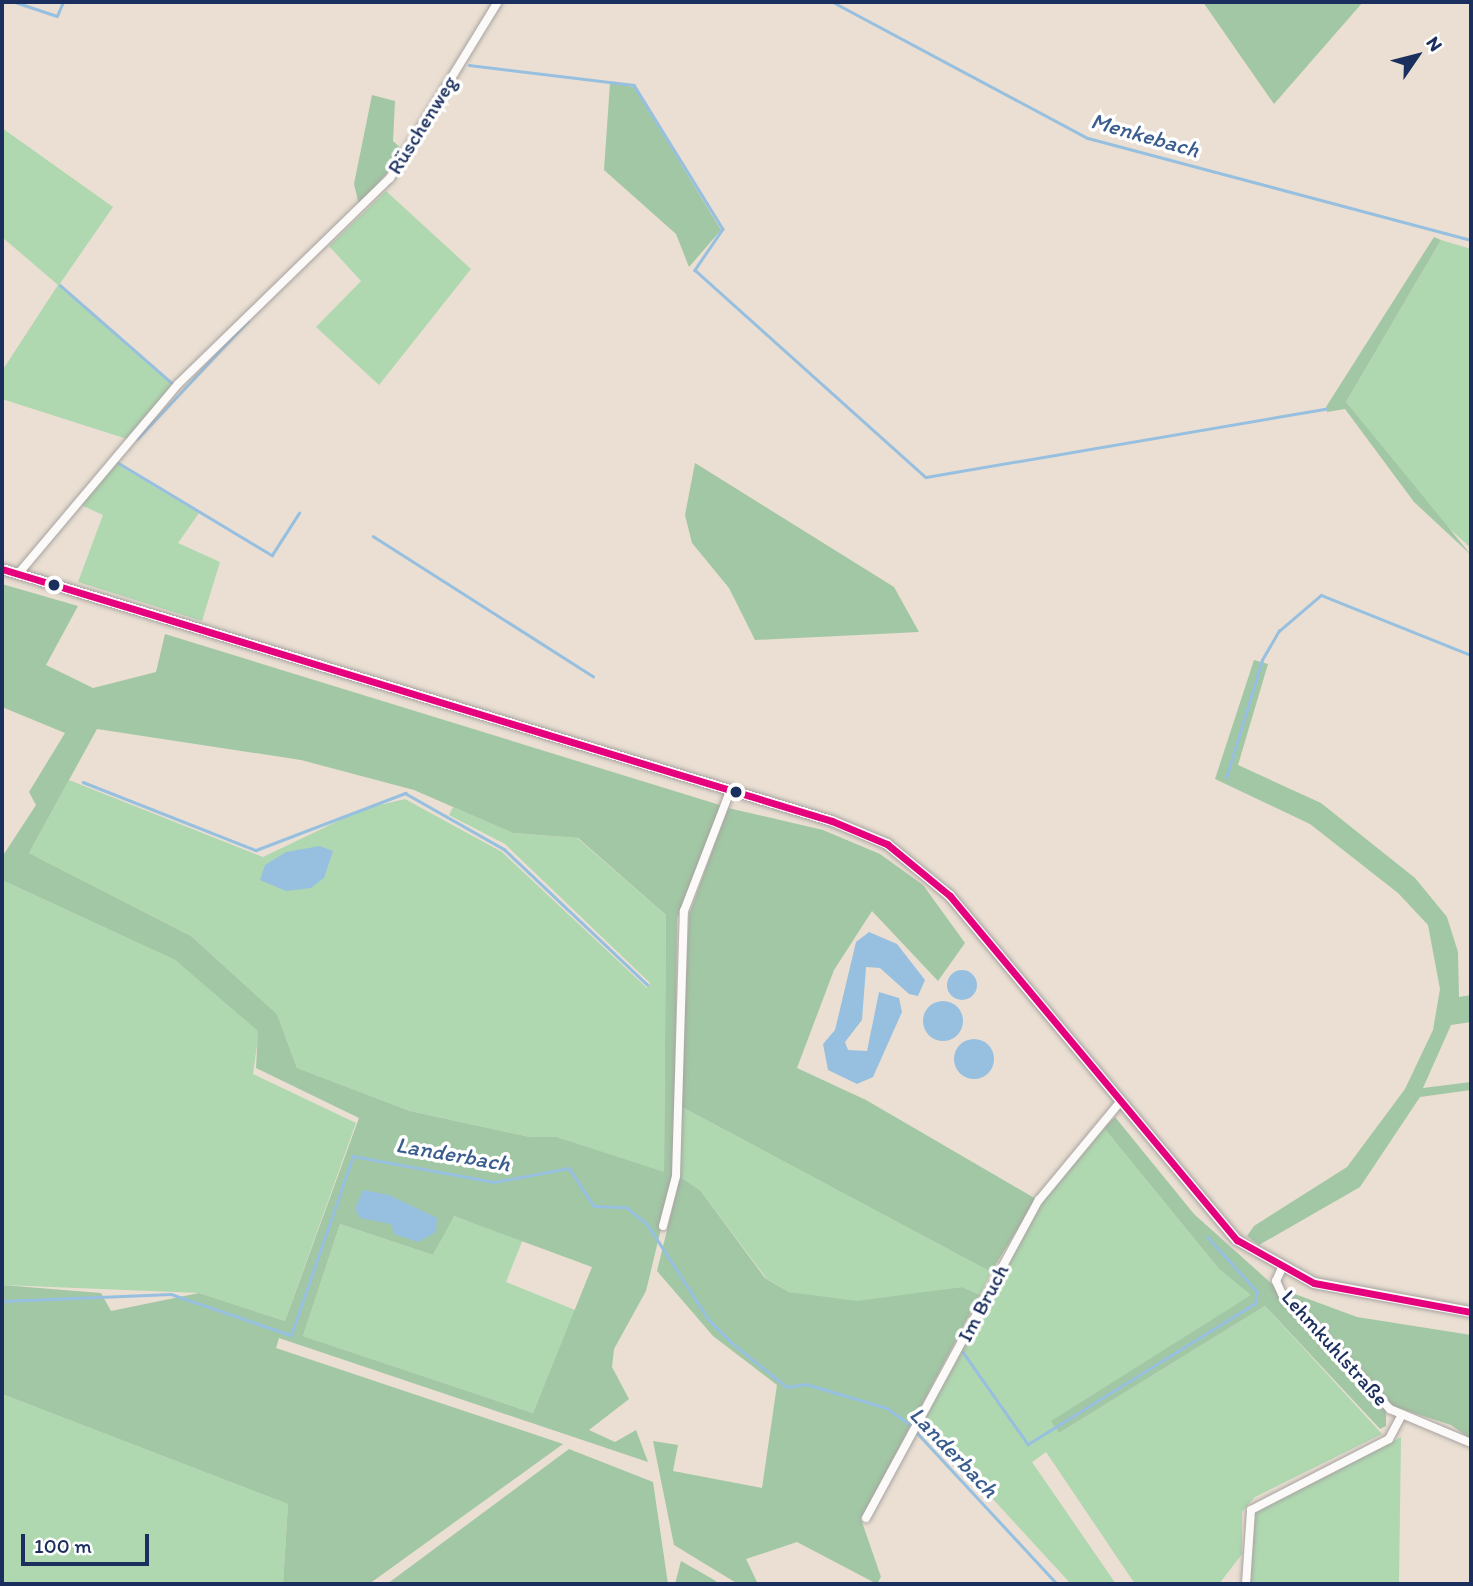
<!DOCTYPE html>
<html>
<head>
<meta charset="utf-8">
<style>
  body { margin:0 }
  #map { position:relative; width:1473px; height:1586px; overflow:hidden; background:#eadfd2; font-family:Itim,sans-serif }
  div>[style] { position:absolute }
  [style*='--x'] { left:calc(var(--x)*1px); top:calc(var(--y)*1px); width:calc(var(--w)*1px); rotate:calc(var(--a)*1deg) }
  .green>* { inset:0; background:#afd8b0 }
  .forest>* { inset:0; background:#a2c7a4 }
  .water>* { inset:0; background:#97c0e0 }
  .round { border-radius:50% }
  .stream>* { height:2.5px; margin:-1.25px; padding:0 1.25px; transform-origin:1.25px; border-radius:1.25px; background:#97c0e0 }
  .roads { filter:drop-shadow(0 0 2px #a7a3a2) drop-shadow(0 0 2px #a7a3a2) }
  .minor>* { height:8px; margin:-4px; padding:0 4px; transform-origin:4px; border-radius:4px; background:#fcfaf8 }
  .secondary>* { height:10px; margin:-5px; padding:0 5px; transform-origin:5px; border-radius:5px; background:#fcfaf8 }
  .bus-1>* { height:7px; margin:-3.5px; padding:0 3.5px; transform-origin:3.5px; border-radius:3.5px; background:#e5007d }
  .dots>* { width:19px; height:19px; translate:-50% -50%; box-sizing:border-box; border:4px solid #fff; border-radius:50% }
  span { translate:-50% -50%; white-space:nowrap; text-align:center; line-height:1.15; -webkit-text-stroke:7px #fff; paint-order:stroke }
  .street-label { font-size:21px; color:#1b2f5e }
  .water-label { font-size:23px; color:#3a5d8e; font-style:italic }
  .frame { position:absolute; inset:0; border:4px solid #1b2f5e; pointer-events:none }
  .north { position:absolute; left:1382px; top:21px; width:70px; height:70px; -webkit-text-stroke:5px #fff; paint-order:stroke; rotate:55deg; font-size:19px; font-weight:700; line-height:28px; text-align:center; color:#1b2f5e }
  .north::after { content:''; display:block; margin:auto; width:24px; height:32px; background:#1b2f5e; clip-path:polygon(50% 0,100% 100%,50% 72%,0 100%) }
  .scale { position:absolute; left:21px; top:1534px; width:128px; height:32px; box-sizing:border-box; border:4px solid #1b2f5e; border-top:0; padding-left:9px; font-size:21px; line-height:24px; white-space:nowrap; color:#1b2f5e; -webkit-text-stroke:5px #fff; paint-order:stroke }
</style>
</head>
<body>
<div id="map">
  <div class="green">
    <i style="clip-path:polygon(2px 128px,113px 207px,59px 285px,173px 385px,127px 439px,2px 399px,2px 371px,58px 285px,2px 237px)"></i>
    <i style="clip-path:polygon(386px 191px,471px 269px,379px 385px,316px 327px,361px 281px,329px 246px)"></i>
    <i style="clip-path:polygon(1441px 240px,1471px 249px,1471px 548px,1433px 514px,1346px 402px)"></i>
    <i style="clip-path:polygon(115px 463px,199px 513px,178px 543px,220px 562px,202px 621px,78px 582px,103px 515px,81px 505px)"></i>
    <i style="clip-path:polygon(69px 780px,263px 857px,363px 809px,405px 799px,502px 852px,647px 988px,650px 983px,505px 844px,449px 815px,453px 807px,513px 833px,577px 838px,666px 915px,664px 1173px,557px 1137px,530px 1137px,410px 1111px,297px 1068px,277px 1014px,191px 936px,29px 853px)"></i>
    <i style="clip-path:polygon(2px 880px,175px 960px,259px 1031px,253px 1074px,356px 1123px,285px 1321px,199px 1293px,2px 1285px)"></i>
    <i style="clip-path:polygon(680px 1106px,991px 1272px,980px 1295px,962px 1287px,857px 1302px,789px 1292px,766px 1278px,700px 1190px,680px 1177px)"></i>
    <i style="clip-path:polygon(1104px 1128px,1219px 1269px,1252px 1295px,1052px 1421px,1059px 1433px,1265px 1306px,1382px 1434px,1255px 1497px,1242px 1512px,1242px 1554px,1219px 1584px,1135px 1584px,1046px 1452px,1032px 1462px,1116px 1584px,1071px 1584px,923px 1423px,1042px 1203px)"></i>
    <i style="clip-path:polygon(453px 1216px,523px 1239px,506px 1282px,575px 1310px,533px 1413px,303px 1336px,340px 1224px,433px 1255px)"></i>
    <i style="clip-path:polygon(2px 1394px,288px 1504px,283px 1584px,2px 1584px)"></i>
    <i style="clip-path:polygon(1401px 1437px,1399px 1584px,1250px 1584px,1255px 1513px)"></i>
  </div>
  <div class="forest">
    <i style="clip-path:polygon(1203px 2px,1363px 2px,1274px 104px)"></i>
    <i style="clip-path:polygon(610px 83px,634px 87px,721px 230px,689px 267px,676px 234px,604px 170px)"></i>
    <i style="clip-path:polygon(372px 95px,395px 101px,393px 141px,405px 152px,359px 205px,354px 184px)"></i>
    <i style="clip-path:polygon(1434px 237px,1441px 240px,1346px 402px,1471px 555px,1414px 502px,1345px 409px,1327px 412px,1326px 407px)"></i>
    <i style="clip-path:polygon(695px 463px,894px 587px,919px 632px,755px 640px,729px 588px,692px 543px,685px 515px)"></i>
    <i style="clip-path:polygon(evenodd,2px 584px,78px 606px,46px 665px,93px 688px,156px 672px,165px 634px,723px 806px,677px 918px,674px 1175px,646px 1291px,614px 1349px,612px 1367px,629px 1399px,589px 1430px,615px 1442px,636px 1430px,648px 1462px,279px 1338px,276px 1348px,563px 1444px,369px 1584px,283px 1584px,288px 1504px,2px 1394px,2px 1285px,101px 1293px,111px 1311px,199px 1293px,285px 1321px,359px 1118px,256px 1068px,258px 1031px,175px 960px,2px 880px,2px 857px,36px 805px,29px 792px,65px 733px,2px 707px,2px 584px,97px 729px,301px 760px,414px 790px,513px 833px,578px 838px,666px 915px,664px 1172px,557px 1137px,530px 1137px,410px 1111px,297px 1068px,277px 1014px,191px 936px,29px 853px,97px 729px,2px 584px,454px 1216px,592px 1267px,533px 1413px,303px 1336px,340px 1224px,433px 1255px,454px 1216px)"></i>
    <i style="clip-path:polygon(1254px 660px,1268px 664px,1238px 765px,1321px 803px,1415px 878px,1447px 917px,1458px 952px,1459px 997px,1471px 995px,1471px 1022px,1451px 1025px,1423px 1088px,1471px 1082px,1471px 1090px,1420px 1097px,1360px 1187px,1259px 1245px,1247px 1236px,1254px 1226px,1347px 1167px,1405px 1089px,1433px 1030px,1440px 989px,1428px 925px,1398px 893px,1310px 824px,1215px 779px)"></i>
    <i style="clip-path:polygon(728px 808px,823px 830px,880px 854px,923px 885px,965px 943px,938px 981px,872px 911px,834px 970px,797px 1068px,866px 1100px,1036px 1199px,991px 1272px,680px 1106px,689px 915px)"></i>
    <i style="clip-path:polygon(1115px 1117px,1194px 1214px,1272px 1284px,1386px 1411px,1386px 1426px,1380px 1429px,1265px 1306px,1059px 1433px,1051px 1421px,1251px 1295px,1219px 1269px,1104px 1128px)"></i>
    <i style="clip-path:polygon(680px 1177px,700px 1190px,765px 1278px,789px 1292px,857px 1301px,962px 1287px,980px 1295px,861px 1519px,881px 1577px,877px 1584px,797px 1542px,746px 1559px,758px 1584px,738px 1584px,674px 1545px,653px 1441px,678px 1445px,673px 1471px,762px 1488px,777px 1385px,713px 1336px,657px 1271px)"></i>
    <i style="clip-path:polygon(1284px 1290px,1357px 1317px,1471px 1335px,1471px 1439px,1451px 1425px,1392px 1406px)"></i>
    <i style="clip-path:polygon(569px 1449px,653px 1482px,668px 1584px,387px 1584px)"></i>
    <i style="clip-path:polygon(681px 1561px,716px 1581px,715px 1584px,675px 1584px)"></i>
  </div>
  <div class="water">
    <i style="clip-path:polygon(320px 846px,333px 851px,324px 878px,311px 888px,286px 891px,260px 880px,265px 865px,286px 852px)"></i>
    <i style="clip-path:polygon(869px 932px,897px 944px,925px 980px,918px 996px,909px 994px,880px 968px,866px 967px,862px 1020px,845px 1042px,848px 1050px,867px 1051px,879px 992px,899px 998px,902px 1012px,873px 1077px,857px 1084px,828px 1070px,823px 1044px,835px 1030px,856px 942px)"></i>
    <i class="round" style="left:947px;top:970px;width:30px;height:30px"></i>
    <i class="round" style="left:923px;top:1001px;width:40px;height:40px"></i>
    <i class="round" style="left:954px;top:1039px;width:40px;height:40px"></i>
    <i style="clip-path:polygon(363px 1190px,389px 1195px,437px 1218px,436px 1232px,418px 1242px,394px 1234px,391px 1224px,360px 1218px,355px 1209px)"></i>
  </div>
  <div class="stream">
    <i style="--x:15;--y:2;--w:44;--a:18.4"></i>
    <i style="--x:57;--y:16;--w:15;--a:-67"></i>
    <i style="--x:833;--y:2;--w:289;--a:28.1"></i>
    <i style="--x:1088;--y:138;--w:396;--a:14.9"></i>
    <i style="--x:469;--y:65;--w:166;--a:6.9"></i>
    <i style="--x:634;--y:85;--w:169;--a:58.3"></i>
    <i style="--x:723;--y:229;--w:50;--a:124.3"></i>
    <i style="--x:695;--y:270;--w:310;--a:41.9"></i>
    <i style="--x:926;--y:477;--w:405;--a:-9.7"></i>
    <i style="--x:60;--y:285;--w:149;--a:41.2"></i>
    <i style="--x:137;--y:439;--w:162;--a:-46.8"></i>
    <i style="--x:117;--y:462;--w:181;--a:31"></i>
    <i style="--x:272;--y:555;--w:50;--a:-57.3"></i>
    <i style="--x:373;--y:536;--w:261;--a:32.5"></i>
    <i style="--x:1226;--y:778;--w:123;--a:-73"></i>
    <i style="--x:1262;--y:660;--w:34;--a:-60"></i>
    <i style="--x:1279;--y:631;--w:55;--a:-40.6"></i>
    <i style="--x:1321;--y:595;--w:162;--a:21.8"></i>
    <i style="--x:83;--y:782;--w:186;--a:21.5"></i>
    <i style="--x:256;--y:850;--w:160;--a:-20.9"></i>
    <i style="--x:405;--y:793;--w:114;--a:29.5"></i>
    <i style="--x:504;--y:849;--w:197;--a:43.4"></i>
    <i style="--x:2;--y:1301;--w:169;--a:-2.4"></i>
    <i style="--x:171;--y:1294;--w:127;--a:18.9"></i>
    <i style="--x:291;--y:1335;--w:189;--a:-70.9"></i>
    <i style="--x:353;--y:1156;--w:143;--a:10.4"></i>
    <i style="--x:494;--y:1182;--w:76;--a:-10.6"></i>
    <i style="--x:569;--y:1168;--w:45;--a:56.7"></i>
    <i style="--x:594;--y:1206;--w:32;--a:2"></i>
    <i style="--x:626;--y:1207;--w:28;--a:39"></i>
    <i style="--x:648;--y:1225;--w:113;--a:57.3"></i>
    <i style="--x:709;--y:1320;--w:33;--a:45"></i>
    <i style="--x:732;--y:1343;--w:70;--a:38.7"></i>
    <i style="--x:787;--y:1387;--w:19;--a:-9"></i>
    <i style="--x:806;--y:1384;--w:84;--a:16.5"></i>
    <i style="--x:887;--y:1408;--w:29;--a:36"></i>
    <i style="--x:910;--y:1425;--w:217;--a:47.2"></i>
    <i style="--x:963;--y:1352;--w:113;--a:54.8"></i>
    <i style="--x:1028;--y:1444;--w:267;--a:-31.8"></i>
    <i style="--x:1255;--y:1303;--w:11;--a:-80"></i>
    <i style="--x:1257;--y:1292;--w:74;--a:-132.3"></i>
  </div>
  <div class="roads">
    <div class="minor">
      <i style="--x:18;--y:574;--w:248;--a:-49.9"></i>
      <i style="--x:178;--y:384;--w:296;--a:-44.2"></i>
      <i style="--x:390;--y:178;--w:206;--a:-58.5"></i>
      <i style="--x:663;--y:1226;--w:52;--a:-75.4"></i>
      <i style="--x:676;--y:1176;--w:265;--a:-88.3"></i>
      <i style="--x:684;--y:911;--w:129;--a:-69"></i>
      <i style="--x:1281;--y:1270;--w:12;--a:114"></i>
      <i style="--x:1276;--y:1281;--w:14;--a:65"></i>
      <i style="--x:1282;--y:1294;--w:158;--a:46.8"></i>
      <i style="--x:1390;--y:1409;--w:88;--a:22.8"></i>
      <i style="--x:866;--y:1518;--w:362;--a:-61.5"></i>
      <i style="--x:1039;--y:1200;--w:127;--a:-50.4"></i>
      <i style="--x:1246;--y:1584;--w:74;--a:-86.1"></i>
      <i style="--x:1251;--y:1510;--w:155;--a:-27.2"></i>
      <i style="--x:1389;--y:1439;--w:27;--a:-62"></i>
    </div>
    <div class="secondary">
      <i style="--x:2;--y:569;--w:867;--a:16.89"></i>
      <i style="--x:832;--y:821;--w:60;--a:22.7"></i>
      <i style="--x:887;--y:844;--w:82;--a:39.5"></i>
      <i style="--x:950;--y:896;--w:448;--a:50.2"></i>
      <i style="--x:1237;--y:1240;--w:88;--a:29.2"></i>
      <i style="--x:1314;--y:1283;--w:160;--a:10.5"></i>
    </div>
  </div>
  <div class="bus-1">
    <i style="--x:2;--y:569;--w:867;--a:16.89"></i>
    <i style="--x:832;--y:821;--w:60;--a:22.7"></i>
    <i style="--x:887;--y:844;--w:82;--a:39.5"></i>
    <i style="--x:950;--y:896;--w:448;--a:50.2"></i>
    <i style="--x:1237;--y:1240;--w:88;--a:29.2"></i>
    <i style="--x:1314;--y:1283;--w:160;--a:10.5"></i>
  </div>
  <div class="dots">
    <i style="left:54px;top:585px;background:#1b2f5e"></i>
    <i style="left:736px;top:792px;background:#1b2f5e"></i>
  </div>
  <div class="street-label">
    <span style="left:422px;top:125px;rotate:-58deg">Rüschenweg</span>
    <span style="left:983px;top:1303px;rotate:-62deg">Im Bruch</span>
    <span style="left:1335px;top:1348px;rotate:48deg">Lehmkuhlstraße</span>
  </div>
  <div class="water-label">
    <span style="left:1145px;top:135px;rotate:16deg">Menkebach</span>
    <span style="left:453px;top:1154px;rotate:10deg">Landerbach</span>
    <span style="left:954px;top:1452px;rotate:46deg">Landerbach</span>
  </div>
  <div class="frame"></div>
  <div class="north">N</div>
  <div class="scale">100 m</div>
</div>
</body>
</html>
